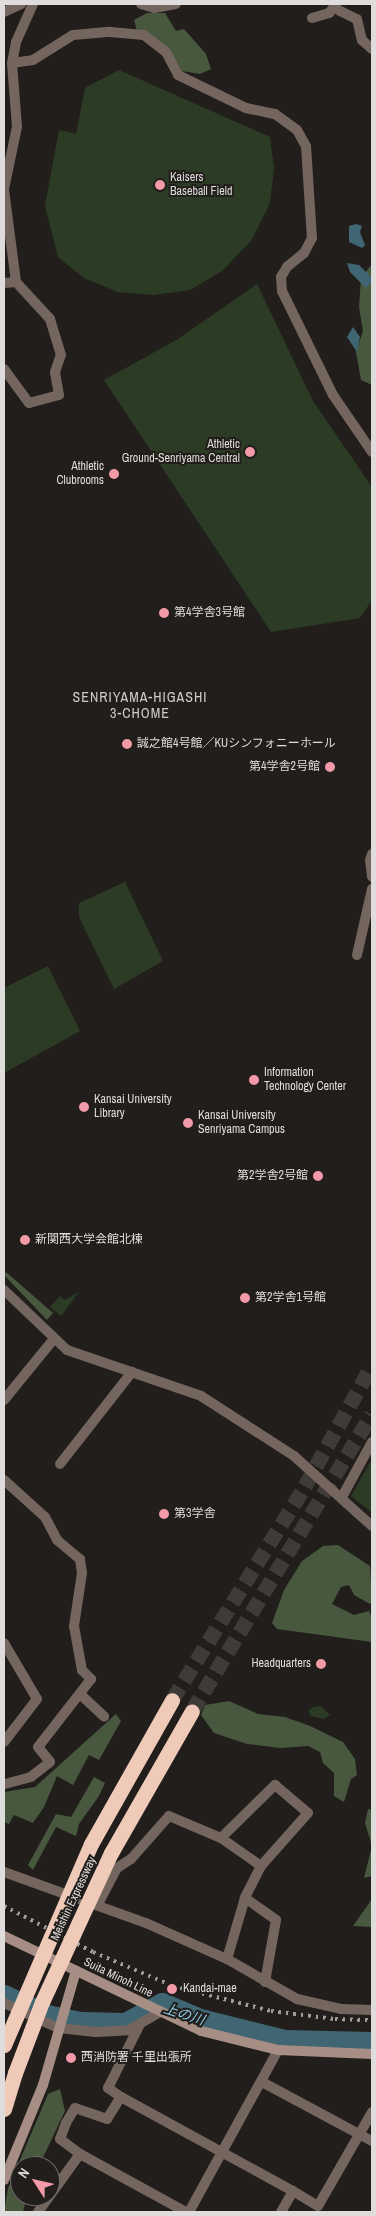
<!DOCTYPE html>
<html>
<head>
<meta charset="utf-8">
<style>
  body { margin:0 }
  #map { position:relative; width:376px; height:2216px; overflow:hidden; background:#211e1c; font-family:"Archivo Narrow","Noto Sans JP",sans-serif }
  div>[style] { position:absolute }
  [style*='--x'] { left:calc(var(--x)*1px); top:calc(var(--y)*1px); width:calc(var(--w)*1px); rotate:calc(var(--a)*1deg) }
  .green>* { inset:0; background:#2c3c24 }
  .forest>* { inset:0; background:#47583e }
  .water>* { inset:0; background:#406573 }
  .river>* { height:21px; margin:-10.5px; padding:0 10.5px; transform-origin:10.5px; border-radius:10.5px; background:#406573 }
  .highway-tunnel>* { height:15px; margin-top:-7.5px; transform-origin:0; background:repeating-linear-gradient(90deg,#3e3b39 0 15px,transparent 0 23px) }
  .street>* { height:10px; margin:-5px; padding:0 5px; transform-origin:5px; border-radius:5px; background:#74665f }
  .secondary>* { height:10px; margin:-5px; padding:0 5px; transform-origin:5px; border-radius:5px; background:#a68e84 }
  .highway>* { height:15px; margin:-7.5px; padding:0 7.5px; transform-origin:7.5px; border-radius:7.5px; background:#efcab9 }
  .rail>* { height:4px; margin-top:-2px; transform-origin:0; background:repeating-linear-gradient(90deg,#a09e9c 0 2.5px,transparent 0 7.5px) }
  .highway-bridge>* { height:15px; margin:-7.5px; padding:0 7.5px; transform-origin:7.5px; border-radius:7.5px; background:#efcab9 }
  .dots>* { width:14px; height:14px; translate:-50% -50%; box-sizing:border-box; border:2px solid #211e1c; border-radius:50% }
  span { translate:-50% -50%; white-space:nowrap; text-align:center; line-height:1.15; -webkit-text-stroke:4px #211e1c; paint-order:stroke }
  .poi-label { font-size:12px; color:#dfdddb }
  .left { translate:0 -50%; text-align:left }
  .right { translate:-100% -50%; text-align:right }
  .street-label { font-size:12px; color:#dfdddb }
  .neighbourhood-label { font-size:14px; color:#d0cbc8; letter-spacing:1px }
  .water-label { font-size:14px; color:#8bcee9; font-style:italic }
  .frame { position:absolute; inset:0; border:5px solid #dfdddb; pointer-events:none }
  .north { position:absolute; left:10px; top:2156px; width:50px; height:50px; box-sizing:border-box; background:#211e1c; border:1px solid #6d6a68; border-radius:50%; rotate:305deg; font-size:14px; font-weight:700; line-height:20px; text-align:center; color:#dfdddb }
  .north::after { content:''; display:block; margin:auto; width:18px; height:22px; background:#f39aa9; clip-path:polygon(50% 0,100% 100%,50% 72%,0 100%) }
</style>
</head>
<body>
<div id="map">
  <div class="green">
    <i style="clip-path:polygon(119px 70px,270px 137px,274px 168px,270px 203px,251px 241px,222px 271px,190px 290px,154px 295px,118px 292px,84px 278px,58px 257px,45px 206px,59px 130px,76px 134px,85px 88px)"></i>
    <i style="clip-path:polygon(257px 284px,313px 401px,372px 487px,372px 600px,360px 618px,271px 632px,104px 380px,178px 339px)"></i>
    <i style="clip-path:polygon(125px 882px,163px 961px,114px 989px,79px 917px,79px 903px)"></i>
    <i style="clip-path:polygon(48px 966px,80px 1031px,4px 1073px,4px 988px)"></i>
    <i style="clip-path:polygon(79px 1292px,61px 1316px,50px 1307px,60px 1296px,65px 1300px)"></i>
    <i style="clip-path:polygon(372px 1459px,372px 1513px,351px 1496px)"></i>
    <i style="clip-path:polygon(321px 1706px,330px 1715px,324px 1719px,311px 1716px,308px 1711px,313px 1707px)"></i>
  </div>
  <div class="forest">
    <i style="clip-path:polygon(147px 13px,165px 13px,176px 31px,184px 29px,206px 54px,211px 69px,200px 74px,182px 71px,169px 49px,137px 31px,134px 20px)"></i>
    <i style="clip-path:polygon(372px 264px,372px 385px,361px 380px,356px 352px,363px 331px,359px 307px,361px 278px)"></i>
    <i style="clip-path:polygon(6px 1272px,53px 1313px,47px 1320px,4px 1275px)"></i>
    <i style="clip-path:polygon(338px 1545px,370px 1566px,372px 1601px,370px 1604px,354px 1595px,349px 1585px,341px 1587px,332px 1604px,354px 1615px,369px 1611px,372px 1618px,372px 1642px,277px 1629px,272px 1623px,284px 1590px,302px 1561px,323px 1546px)"></i>
    <i style="clip-path:polygon(229px 1701px,258px 1714px,285px 1717px,310px 1726px,343px 1742px,355px 1759px,357px 1775px,351px 1779px,344px 1802px,334px 1796px,334px 1773px,323px 1763px,320px 1752px,308px 1746px,280px 1748px,247px 1744px,214px 1733px,201px 1715px,205px 1705px)"></i>
    <i style="clip-path:polygon(116px 1714px,121px 1721px,99px 1760px,89px 1755px,73px 1785px,57px 1776px,44px 1807px,33px 1823px,14px 1815px,9px 1824px,4px 1822px,4px 1792px,35px 1787px)"></i>
    <i style="clip-path:polygon(94px 1777px,105px 1783px,99px 1796px,79px 1824px,76px 1836px,56px 1827px,33px 1870px,28px 1865px,56px 1814px,71px 1817px)"></i>
    <i style="clip-path:polygon(368px 1809px,372px 1810px,372px 1876px,364px 1878px,372px 1846px,365px 1823px)"></i>
    <i style="clip-path:polygon(372px 1899px,372px 1927px,353px 1926px)"></i>
    <i style="clip-path:polygon(60px 2089px,65px 2111px,39px 2166px,20px 2166px,20px 2196px,27px 2196px,23px 2212px,4px 2212px,8px 2188px,48px 2094px)"></i>
  </div>
  <div class="water">
    <i style="clip-path:polygon(356px 224px,362px 226px,360px 232px,365px 245px,362px 248px,349px 242px,349px 226px)"></i>
    <i style="clip-path:polygon(347px 263px,359px 265px,371px 277px,372px 282px,366px 288px,350px 272px)"></i>
    <i style="clip-path:polygon(353px 327px,360px 337px,357px 352px,347px 337px)"></i>
  </div>
  <div class="river">
    <i style="--x:4;--y:1995;--w:47;--a:24.9"></i>
    <i style="--x:47;--y:2015;--w:35;--a:12"></i>
    <i style="--x:81;--y:2022;--w:44;--a:1.3"></i>
    <i style="--x:125;--y:2023;--w:42;--a:-28.4"></i>
    <i style="--x:162;--y:2003;--w:41;--a:22.8"></i>
    <i style="--x:200;--y:2019;--w:88;--a:13.9"></i>
    <i style="--x:285;--y:2040;--w:87;--a:1.3"></i>
  </div>
  <div class="highway-tunnel">
    <i style="--x:172;--y:1700;--w:252;--a:-58.1"></i>
    <i style="--x:305;--y:1486;--w:138;--a:-61"></i>
    <i style="--x:192;--y:1711;--w:347;--a:-58.8"></i>
  </div>
  <div class="street">
    <i style="--x:141;--y:4;--w:14;--a:17"></i>
    <i style="--x:154;--y:8;--w:22;--a:-10"></i>
    <i style="--x:334;--y:8;--w:25;--a:26"></i>
    <i style="--x:357;--y:19;--w:22;--a:77"></i>
    <i style="--x:362;--y:40;--w:13;--a:42"></i>
    <i style="--x:4;--y:12;--w:19;--a:-25"></i>
    <i style="--x:312;--y:18;--w:18;--a:-16"></i>
    <i style="--x:329;--y:13;--w:11;--a:-52"></i>
    <i style="--x:12;--y:63;--w:21;--a:-8"></i>
    <i style="--x:33;--y:60;--w:47;--a:-32"></i>
    <i style="--x:73;--y:35;--w:37;--a:-5"></i>
    <i style="--x:110;--y:32;--w:34;--a:5"></i>
    <i style="--x:144;--y:35;--w:28;--a:38"></i>
    <i style="--x:166;--y:52;--w:26;--a:62"></i>
    <i style="--x:178;--y:75;--w:76;--a:25.9"></i>
    <i style="--x:246;--y:108;--w:30;--a:12"></i>
    <i style="--x:275;--y:114;--w:27;--a:36"></i>
    <i style="--x:297;--y:130;--w:18;--a:61"></i>
    <i style="--x:306;--y:146;--w:92;--a:86.3"></i>
    <i style="--x:312;--y:238;--w:17;--a:118"></i>
    <i style="--x:304;--y:253;--w:22;--a:141"></i>
    <i style="--x:287;--y:267;--w:12;--a:121"></i>
    <i style="--x:281;--y:277;--w:14;--a:86"></i>
    <i style="--x:282;--y:291;--w:116;--a:63.9"></i>
    <i style="--x:333;--y:395;--w:69;--a:55.6"></i>
    <i style="--x:4;--y:283;--w:12;--a:-5"></i>
    <i style="--x:4;--y:369;--w:42;--a:53.7"></i>
    <i style="--x:29;--y:403;--w:31;--a:-15"></i>
    <i style="--x:59;--y:395;--w:23;--a:-100"></i>
    <i style="--x:55;--y:372;--w:18;--a:-71"></i>
    <i style="--x:61;--y:355;--w:38;--a:-107"></i>
    <i style="--x:50;--y:319;--w:50;--a:-132.6"></i>
    <i style="--x:16;--y:282;--w:94;--a:-97.4"></i>
    <i style="--x:4;--y:189;--w:63;--a:-78.2"></i>
    <i style="--x:17;--y:127;--w:64;--a:-94.5"></i>
    <i style="--x:12;--y:63;--w:21;--a:-79"></i>
    <i style="--x:16;--y:42;--w:42;--a:-65.9"></i>
    <i style="--x:372;--y:854;--w:6;--a:108"></i>
    <i style="--x:370;--y:860;--w:17;--a:83"></i>
    <i style="--x:357;--y:955;--w:68;--a:-77.2"></i>
    <i style="--x:4;--y:1290;--w:87;--a:43.6"></i>
    <i style="--x:67;--y:1350;--w:142;--a:18.9"></i>
    <i style="--x:201;--y:1396;--w:111;--a:32.8"></i>
    <i style="--x:294;--y:1456;--w:105;--a:41.9"></i>
    <i style="--x:4;--y:1400;--w:77;--a:-50.8"></i>
    <i style="--x:60;--y:1464;--w:117;--a:-52"></i>
    <i style="--x:4;--y:1480;--w:55;--a:42.1"></i>
    <i style="--x:45;--y:1517;--w:26;--a:62"></i>
    <i style="--x:57;--y:1540;--w:30;--a:40"></i>
    <i style="--x:80;--y:1559;--w:14;--a:82"></i>
    <i style="--x:82;--y:1573;--w:54;--a:98.6"></i>
    <i style="--x:74;--y:1626;--w:45;--a:79.7"></i>
    <i style="--x:82;--y:1670;--w:13;--a:45"></i>
    <i style="--x:91;--y:1679;--w:86;--a:127.9"></i>
    <i style="--x:38;--y:1747;--w:19;--a:51"></i>
    <i style="--x:50;--y:1762;--w:24;--a:142"></i>
    <i style="--x:31;--y:1777;--w:28;--a:165"></i>
    <i style="--x:342;--y:1497;--w:63;--a:-61.4"></i>
    <i style="--x:4;--y:1643;--w:65;--a:59.5"></i>
    <i style="--x:37;--y:1699;--w:54;--a:127.5"></i>
    <i style="--x:80;--y:1694;--w:33;--a:43"></i>
    <i style="--x:221;--y:1838;--w:49;--a:35"></i>
    <i style="--x:4;--y:1872;--w:151;--a:19.8"></i>
    <i style="--x:146;--y:1923;--w:89;--a:24"></i>
    <i style="--x:227;--y:1959;--w:81;--a:29.7"></i>
    <i style="--x:297;--y:1999;--w:45;--a:12.8"></i>
    <i style="--x:341;--y:2009;--w:31;--a:2"></i>
    <i style="--x:98;--y:1904;--w:41;--a:-62.2"></i>
    <i style="--x:117;--y:1868;--w:17;--a:-33"></i>
    <i style="--x:131;--y:1859;--w:57;--a:-48.5"></i>
    <i style="--x:169;--y:1816;--w:56;--a:22.9"></i>
    <i style="--x:221;--y:1838;--w:76;--a:-44.5"></i>
    <i style="--x:275;--y:1785;--w:43;--a:40.3"></i>
    <i style="--x:308;--y:1813;--w:71;--a:131.6"></i>
    <i style="--x:261;--y:1866;--w:36;--a:117"></i>
    <i style="--x:245;--y:1898;--w:38;--a:35"></i>
    <i style="--x:276;--y:1920;--w:63;--a:100.1"></i>
    <i style="--x:227;--y:1959;--w:64;--a:-73.6"></i>
    <i style="--x:4;--y:2003;--w:60;--a:24.8"></i>
    <i style="--x:58;--y:2028;--w:38;--a:6"></i>
    <i style="--x:96;--y:2032;--w:33;--a:-3"></i>
    <i style="--x:129;--y:2030;--w:36;--a:-30"></i>
    <i style="--x:262;--y:2082;--w:125;--a:28.2"></i>
    <i style="--x:121;--y:2097;--w:196;--a:28.7"></i>
    <i style="--x:80;--y:2154;--w:121;--a:28.7"></i>
    <i style="--x:38;--y:2212;--w:72;--a:-54.1"></i>
    <i style="--x:80;--y:2154;--w:25;--a:-143"></i>
    <i style="--x:60;--y:2139;--w:17;--a:-69"></i>
    <i style="--x:66;--y:2123;--w:17;--a:-59"></i>
    <i style="--x:75;--y:2108;--w:34;--a:19"></i>
    <i style="--x:107;--y:2119;--w:26;--a:-58"></i>
    <i style="--x:121;--y:2097;--w:16;--a:-145"></i>
    <i style="--x:108;--y:2088;--w:69;--a:-63.4"></i>
    <i style="--x:189;--y:2212;--w:185;--a:-61.2"></i>
    <i style="--x:281;--y:2212;--w:24;--a:-60"></i>
    <i style="--x:293;--y:2191;--w:29;--a:31"></i>
    <i style="--x:318;--y:2206;--w:108;--a:-60.1"></i>
  </div>
  <div class="secondary">
    <i style="--x:4;--y:1936;--w:219;--a:25.7"></i>
    <i style="--x:201;--y:2031;--w:79;--a:13.9"></i>
    <i style="--x:278;--y:2050;--w:94;--a:2.4"></i>
    <i style="--x:4;--y:2180;--w:103;--a:-67.7"></i>
    <i style="--x:43;--y:2085;--w:119;--a:-73.9"></i>
  </div>
  <div class="highway">
    <i style="--x:91;--y:1844;--w:165;--a:-60.6"></i>
    <i style="--x:111;--y:1853;--w:163;--a:-60.3"></i>
    <i style="--x:4;--y:2109;--w:38;--a:-73"></i>
  </div>
  <div class="rail">
    <i style="--x:4;--y:1906;--w:100;--a:27.3"></i>
    <i style="--x:93;--y:1952;--w:87;--a:23"></i>
    <i style="--x:173;--y:1986;--w:101;--a:14.3"></i>
    <i style="--x:271;--y:2011;--w:64;--a:7.1"></i>
    <i style="--x:335;--y:2019;--w:37;--a:2"></i>
  </div>
  <div class="highway-bridge">
    <i style="--x:4;--y:2045;--w:219;--a:-66.6"></i>
    <i style="--x:15;--y:2073;--w:76;--a:-69.2"></i>
    <i style="--x:42;--y:2002;--w:164;--a:-65.2"></i>
  </div>
  <div class="dots">
    <i style="left:160px;top:185px;background:#f39aa9"></i>
    <i style="left:250px;top:452px;background:#f39aa9"></i>
    <i style="left:114px;top:474px;background:#f39aa9"></i>
    <i style="left:164px;top:613px;background:#f39aa9"></i>
    <i style="left:127px;top:744px;background:#f39aa9"></i>
    <i style="left:330px;top:767px;background:#f39aa9"></i>
    <i style="left:254px;top:1080px;background:#f39aa9"></i>
    <i style="left:84px;top:1107px;background:#f39aa9"></i>
    <i style="left:188px;top:1123px;background:#f39aa9"></i>
    <i style="left:318px;top:1176px;background:#f39aa9"></i>
    <i style="left:25px;top:1240px;background:#f39aa9"></i>
    <i style="left:245px;top:1298px;background:#f39aa9"></i>
    <i style="left:164px;top:1514px;background:#f39aa9"></i>
    <i style="left:321px;top:1664px;background:#f39aa9"></i>
    <i style="left:172px;top:1989px;background:#f39aa9"></i>
    <i style="left:71px;top:2058px;background:#f39aa9"></i>
  </div>
  <div class="poi-label">
    <span class="left" style="left:170px;top:185px">Kaisers<br>Baseball Field</span>
    <span class="right" style="left:240px;top:452px">Athletic<br>Ground-Senriyama Central</span>
    <span class="right" style="left:104px;top:474px">Athletic<br>Clubrooms</span>
    <span class="left" style="left:174px;top:613px">第4学舎3号館</span>
    <span class="left" style="left:137px;top:744px">誠之館4号館／KUシンフォニーホール</span>
    <span class="right" style="left:320px;top:767px">第4学舎2号館</span>
    <span class="left" style="left:264px;top:1080px">Information<br>Technology Center</span>
    <span class="left" style="left:94px;top:1107px">Kansai University<br>Library</span>
    <span class="left" style="left:198px;top:1123px">Kansai University<br>Senriyama Campus</span>
    <span class="right" style="left:308px;top:1176px">第2学舎2号館</span>
    <span class="left" style="left:35px;top:1240px">新関西大学会館北棟</span>
    <span class="left" style="left:255px;top:1298px">第2学舎1号館</span>
    <span class="left" style="left:174px;top:1514px">第3学舎</span>
    <span class="right" style="left:311px;top:1664px">Headquarters</span>
    <span class="left" style="left:183px;top:1989px">Kandai-mae</span>
    <span class="left" style="left:81px;top:2058px">西消防署 千里出張所</span>
  </div>
  <div class="street-label">
    <span style="left:74px;top:1899px;rotate:-65deg">Meishin Expressway</span>
    <span style="left:118px;top:1978px;rotate:26deg">Suita Minoh Line</span>
  </div>
  <div class="neighbourhood-label">
    <span style="left:140px;top:705px">SENRIYAMA-HIGASHI<br>3-CHOME</span>
  </div>
  <div class="water-label">
    <span style="left:184px;top:2014px;rotate:18deg">上の川</span>
  </div>
  <div class="frame"></div>
  <div class="north">N</div>
</div>
</body>
</html>
